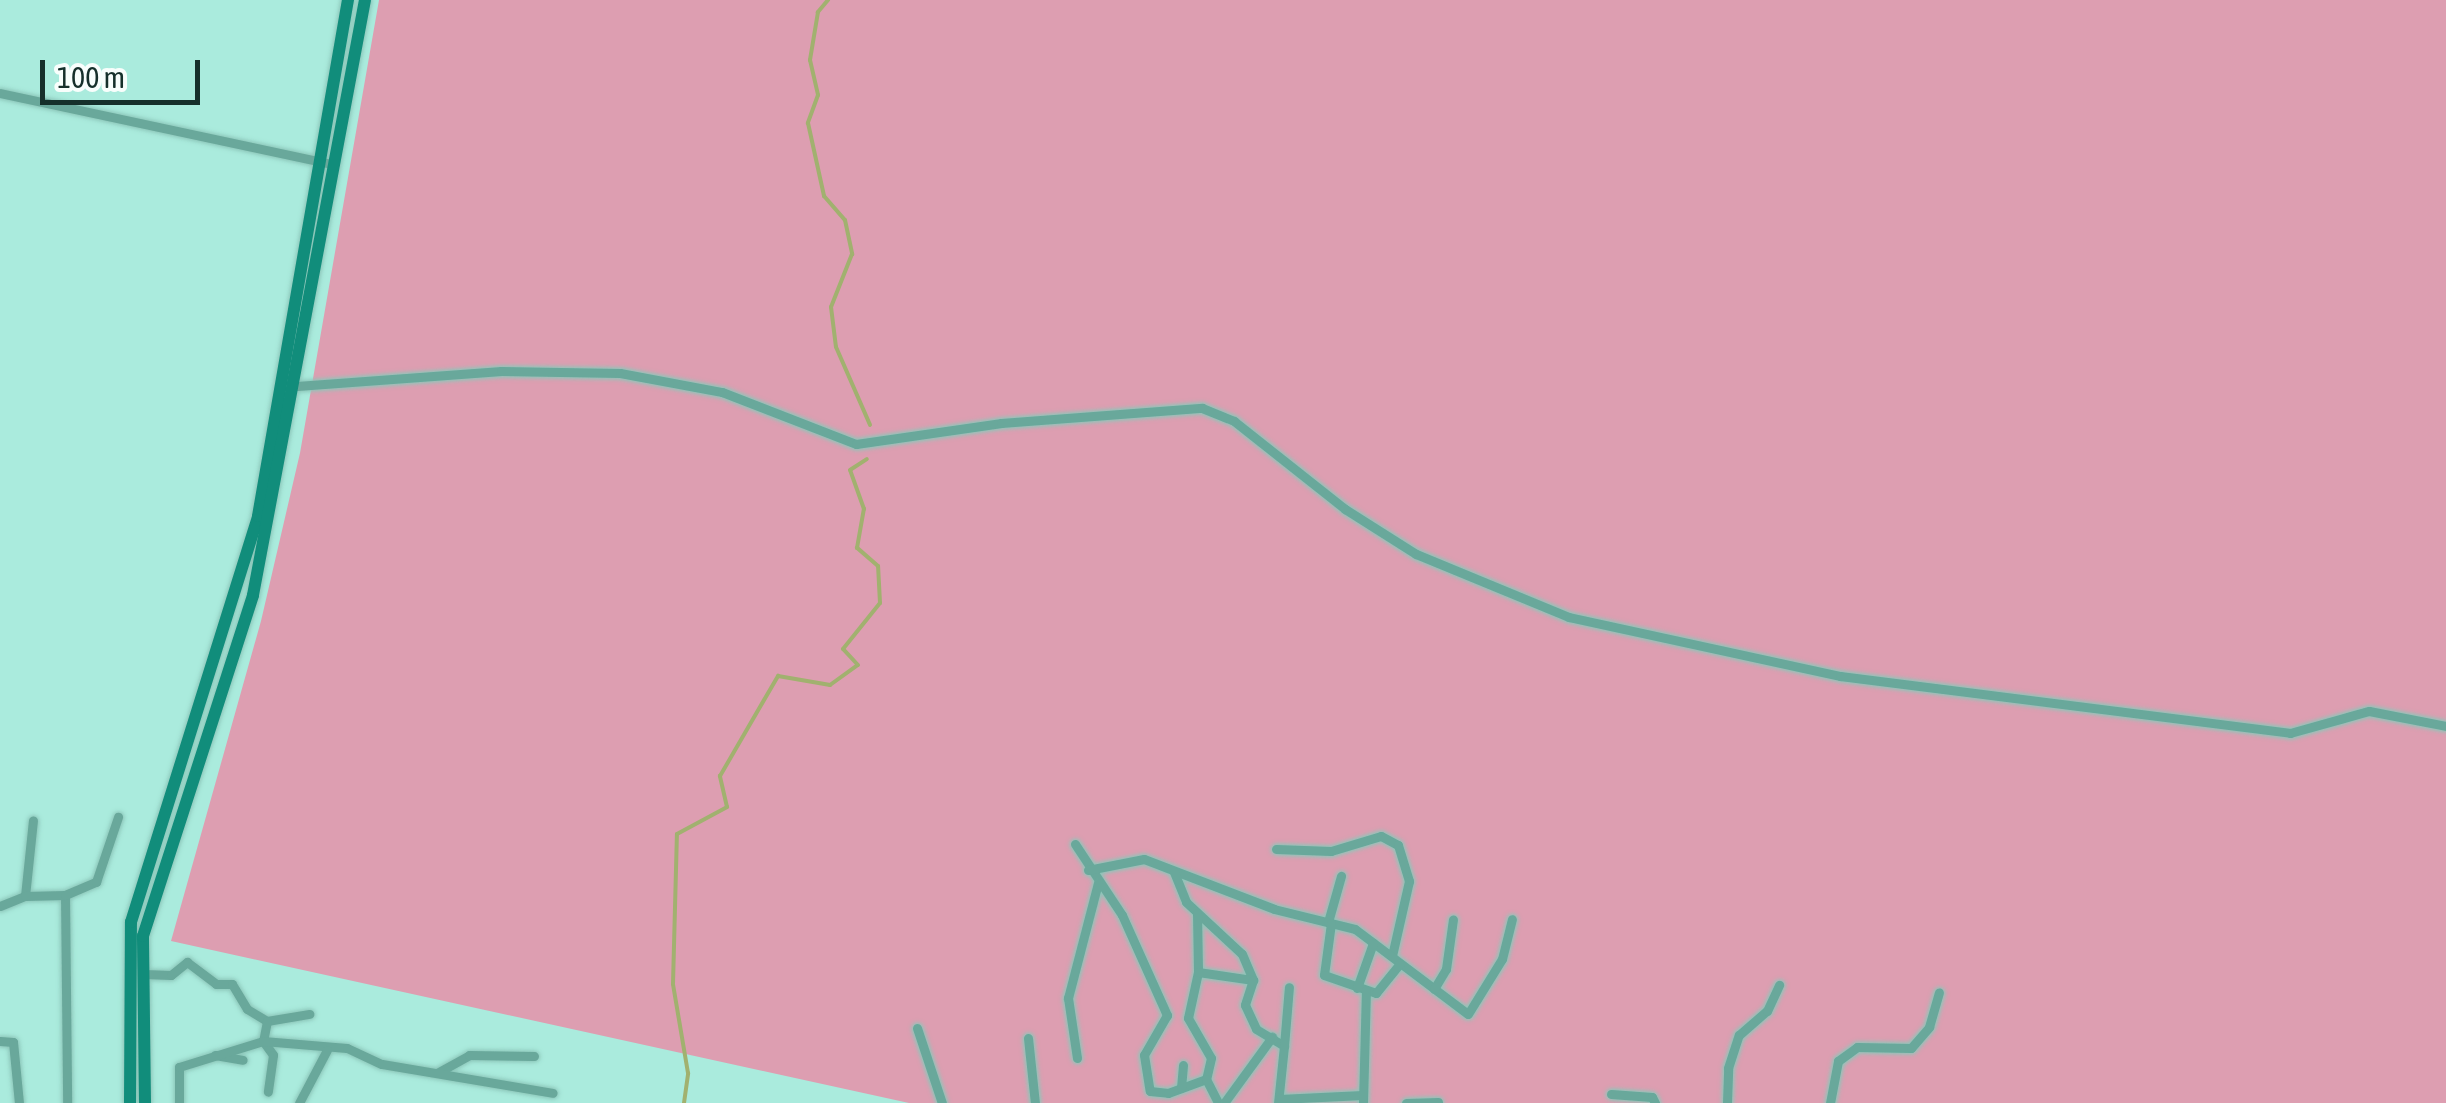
<!DOCTYPE html>
<html>
<head>
<meta charset="utf-8">
<style>
  body { margin:0 }
  #map { position:relative; width:2446px; height:1103px; overflow:hidden; background:#aaebdd; font-family:"Asap Condensed",sans-serif }
  div>[style] { position:absolute }
  [style*='--x'] { left:calc(var(--x)*1px); top:calc(var(--y)*1px); width:calc(var(--w)*1px); rotate:calc(var(--a)*1deg) }
  .green>* { inset:0; background:#dd9eb1 }
  .stream>* { height:4px; margin:-2px; padding:0 2px; transform-origin:2px; border-radius:2px; background:#a1b16f }
  .roads { filter:drop-shadow(0 0 2px #8cc6b9) drop-shadow(0 0 2px #8cc6b9) }
  .street>* { height:9px; margin:-4.5px; padding:0 4.5px; transform-origin:4.5px; border-radius:4.5px; background:#69a89b }
  .secondary>* { height:12px; margin:-6px; padding:0 6px; transform-origin:6px; border-radius:6px; background:#118d7b }
  span { translate:-50% -50%; white-space:nowrap; text-align:center; line-height:1.15; -webkit-text-stroke:9px #f8fefc; paint-order:stroke }
  .scale { position:absolute; left:40px; top:60px; width:160px; height:45px; box-sizing:border-box; border:5px solid #16302b; border-top:0; padding-left:12px; font-size:30px; line-height:35px; white-space:nowrap; color:#16302b; -webkit-text-stroke:8px #f8fefc; paint-order:stroke }
</style>
</head>
<body>
<div id="map">
  <div class="green">
    <i style="clip-path:polygon(379px 0,2446px 0,2446px 1103px,909px 1103px,171px 941px,261px 621px,300px 453px)"></i>
  </div>
  <div class="stream">
    <i style="--x:828;--y:0;--w:16;--a:130"></i>
    <i style="--x:818;--y:12;--w:49;--a:99.5"></i>
    <i style="--x:810;--y:60;--w:36;--a:77"></i>
    <i style="--x:818;--y:95;--w:30;--a:110"></i>
    <i style="--x:808;--y:123;--w:75;--a:77.6"></i>
    <i style="--x:824;--y:196;--w:32;--a:49"></i>
    <i style="--x:845;--y:220;--w:35;--a:78"></i>
    <i style="--x:852;--y:254;--w:57;--a:111.6"></i>
    <i style="--x:831;--y:307;--w:40;--a:82.9"></i>
    <i style="--x:836;--y:347;--w:85;--a:66.4"></i>
    <i style="--x:684;--y:1103;--w:30;--a:-82"></i>
    <i style="--x:688;--y:1073;--w:90;--a:-99.6"></i>
    <i style="--x:673;--y:984;--w:150;--a:-88.5"></i>
    <i style="--x:677;--y:834;--w:57;--a:-28.4"></i>
    <i style="--x:727;--y:807;--w:32;--a:-103"></i>
    <i style="--x:720;--y:776;--w:116;--a:-59.9"></i>
    <i style="--x:778;--y:676;--w:53;--a:9.8"></i>
    <i style="--x:830;--y:685;--w:34;--a:-36"></i>
    <i style="--x:858;--y:665;--w:22;--a:-133"></i>
    <i style="--x:843;--y:649;--w:59;--a:-51.2"></i>
    <i style="--x:880;--y:603;--w:37;--a:-93"></i>
    <i style="--x:878;--y:566;--w:28;--a:-139"></i>
    <i style="--x:857;--y:548;--w:40;--a:-80"></i>
    <i style="--x:864;--y:509;--w:41;--a:-109.7"></i>
    <i style="--x:850;--y:470;--w:20;--a:-33"></i>
  </div>
  <div class="roads">
    <div class="street">
      <i style="--x:0;--y:93;--w:340;--a:12.1"></i>
      <i style="--x:297;--y:386;--w:205;--a:-4.2"></i>
      <i style="--x:501;--y:371;--w:119;--a:1"></i>
      <i style="--x:620;--y:373;--w:104;--a:10.6"></i>
      <i style="--x:722;--y:392;--w:144;--a:21.2"></i>
      <i style="--x:856;--y:444;--w:147;--a:-8.2"></i>
      <i style="--x:1001;--y:423;--w:202;--a:-4.3"></i>
      <i style="--x:1202;--y:408;--w:35;--a:22"></i>
      <i style="--x:1234;--y:421;--w:142;--a:38.4"></i>
      <i style="--x:1345;--y:509;--w:84;--a:32.4"></i>
      <i style="--x:1416;--y:554;--w:165;--a:22.4"></i>
      <i style="--x:1569;--y:617;--w:277;--a:12.3"></i>
      <i style="--x:1840;--y:676;--w:454;--a:7.2"></i>
      <i style="--x:2290;--y:733;--w:82;--a:-15.6"></i>
      <i style="--x:2369;--y:711;--w:78;--a:11"></i>
      <i style="--x:1075;--y:844;--w:85;--a:56.5"></i>
      <i style="--x:1122;--y:915;--w:110;--a:65.8"></i>
      <i style="--x:1167;--y:1015;--w:46;--a:119.9"></i>
      <i style="--x:1144;--y:1055;--w:36;--a:81"></i>
      <i style="--x:1150;--y:1091;--w:18;--a:6"></i>
      <i style="--x:1168;--y:1093;--w:40;--a:-20.2"></i>
      <i style="--x:1276;--y:849;--w:55;--a:2.1"></i>
      <i style="--x:1331;--y:851;--w:52;--a:-16.7"></i>
      <i style="--x:1381;--y:836;--w:19;--a:28"></i>
      <i style="--x:1398;--y:845;--w:38;--a:73"></i>
      <i style="--x:1409;--y:881;--w:77;--a:102.8"></i>
      <i style="--x:1088;--y:870;--w:57;--a:-11.1"></i>
      <i style="--x:1144;--y:859;--w:139;--a:21"></i>
      <i style="--x:1274;--y:909;--w:83;--a:13.9"></i>
      <i style="--x:1355;--y:929;--w:141;--a:37"></i>
      <i style="--x:1468;--y:1014;--w:65;--a:-58.3"></i>
      <i style="--x:1502;--y:959;--w:41;--a:-76"></i>
      <i style="--x:1174;--y:872;--w:32;--a:68"></i>
      <i style="--x:1186;--y:902;--w:76;--a:42.9"></i>
      <i style="--x:1242;--y:954;--w:28;--a:67"></i>
      <i style="--x:65;--y:895;--w:208;--a:89.4"></i>
      <i style="--x:25;--y:896;--w:76;--a:-84"></i>
      <i style="--x:0;--y:906;--w:27;--a:-22"></i>
      <i style="--x:25;--y:896;--w:40;--a:-1.4"></i>
      <i style="--x:65;--y:895;--w:34;--a:-23"></i>
      <i style="--x:96;--y:882;--w:69;--a:-71.3"></i>
      <i style="--x:1197;--y:913;--w:59;--a:89"></i>
      <i style="--x:1198;--y:972;--w:47;--a:102.3"></i>
      <i style="--x:1188;--y:1018;--w:46;--a:60.1"></i>
      <i style="--x:1211;--y:1058;--w:22;--a:103"></i>
      <i style="--x:1206;--y:1079;--w:27;--a:63"></i>
      <i style="--x:1328;--y:922;--w:48;--a:-74.2"></i>
      <i style="--x:1331;--y:923;--w:52;--a:97.7"></i>
      <i style="--x:1324;--y:975;--w:55;--a:19.1"></i>
      <i style="--x:1376;--y:993;--w:38;--a:-51"></i>
      <i style="--x:1198;--y:972;--w:56;--a:8.3"></i>
      <i style="--x:1253;--y:980;--w:26;--a:108"></i>
      <i style="--x:1245;--y:1005;--w:26;--a:65"></i>
      <i style="--x:1256;--y:1029;--w:33;--a:31"></i>
      <i style="--x:1284;--y:1046;--w:57;--a:96"></i>
      <i style="--x:144;--y:974;--w:27;--a:2"></i>
      <i style="--x:171;--y:975;--w:21;--a:-39"></i>
      <i style="--x:187;--y:962;--w:36;--a:37"></i>
      <i style="--x:216;--y:984;--w:16;--a:0"></i>
      <i style="--x:232;--y:984;--w:29;--a:59"></i>
      <i style="--x:247;--y:1009;--w:23;--a:31"></i>
      <i style="--x:267;--y:1021;--w:43;--a:-9.5"></i>
      <i style="--x:1357;--y:988;--w:48;--a:-70.4"></i>
      <i style="--x:1434;--y:989;--w:23;--a:-59"></i>
      <i style="--x:1446;--y:969;--w:50;--a:-82"></i>
      <i style="--x:267;--y:1021;--w:20;--a:101"></i>
      <i style="--x:263;--y:1041;--w:17;--a:54"></i>
      <i style="--x:273;--y:1055;--w:37;--a:98"></i>
      <i style="--x:917;--y:1028;--w:79;--a:71.6"></i>
      <i style="--x:1028;--y:1038;--w:65;--a:83.9"></i>
      <i style="--x:0;--y:1041;--w:13;--a:4"></i>
      <i style="--x:13;--y:1042;--w:61;--a:84.4"></i>
      <i style="--x:1284;--y:1046;--w:59;--a:-85.2"></i>
      <i style="--x:215;--y:1055;--w:28;--a:10"></i>
      <i style="--x:1077;--y:1058;--w:61;--a:-98.5"></i>
      <i style="--x:1068;--y:998;--w:119;--a:-75.4"></i>
      <i style="--x:437;--y:1073;--w:37;--a:-29"></i>
      <i style="--x:469;--y:1055;--w:65;--a:0.9"></i>
      <i style="--x:1181;--y:1088;--w:23;--a:-85"></i>
      <i style="--x:1611;--y:1094;--w:41;--a:4.2"></i>
      <i style="--x:1652;--y:1097;--w:7;--a:63"></i>
      <i style="--x:1279;--y:1099;--w:84;--a:-2.7"></i>
      <i style="--x:179;--y:1103;--w:36;--a:-90"></i>
      <i style="--x:179;--y:1067;--w:88;--a:-17.2"></i>
      <i style="--x:263;--y:1041;--w:84;--a:4.8"></i>
      <i style="--x:347;--y:1048;--w:38;--a:25"></i>
      <i style="--x:382;--y:1064;--w:173;--a:9.6"></i>
      <i style="--x:299;--y:1103;--w:60;--a:-62.2"></i>
      <i style="--x:1224;--y:1103;--w:82;--a:-54"></i>
      <i style="--x:1363;--y:1103;--w:113;--a:-88.5"></i>
      <i style="--x:1406;--y:1103;--w:32;--a:-2"></i>
      <i style="--x:1727;--y:1103;--w:35;--a:-88"></i>
      <i style="--x:1728;--y:1068;--w:35;--a:-72"></i>
      <i style="--x:1739;--y:1035;--w:37;--a:-41"></i>
      <i style="--x:1767;--y:1011;--w:29;--a:-65"></i>
      <i style="--x:1830;--y:1103;--w:43;--a:-79.2"></i>
      <i style="--x:1838;--y:1061;--w:24;--a:-36"></i>
      <i style="--x:1857;--y:1047;--w:54;--a:1.1"></i>
      <i style="--x:1911;--y:1048;--w:28;--a:-49"></i>
      <i style="--x:1929;--y:1027;--w:36;--a:-74"></i>
    </div>
    <div class="secondary">
      <i style="--x:130;--y:1103;--w:181;--a:-89.7"></i>
      <i style="--x:131;--y:922;--w:425;--a:-72.6"></i>
      <i style="--x:258;--y:516;--w:524;--a:-80.11"></i>
      <i style="--x:145;--y:1103;--w:167;--a:-90.7"></i>
      <i style="--x:143;--y:936;--w:358;--a:-72.1"></i>
      <i style="--x:253;--y:595;--w:605;--a:-79.34"></i>
    </div>
  </div>
  <div class="scale">100 m</div>
</div>
</body>
</html>
